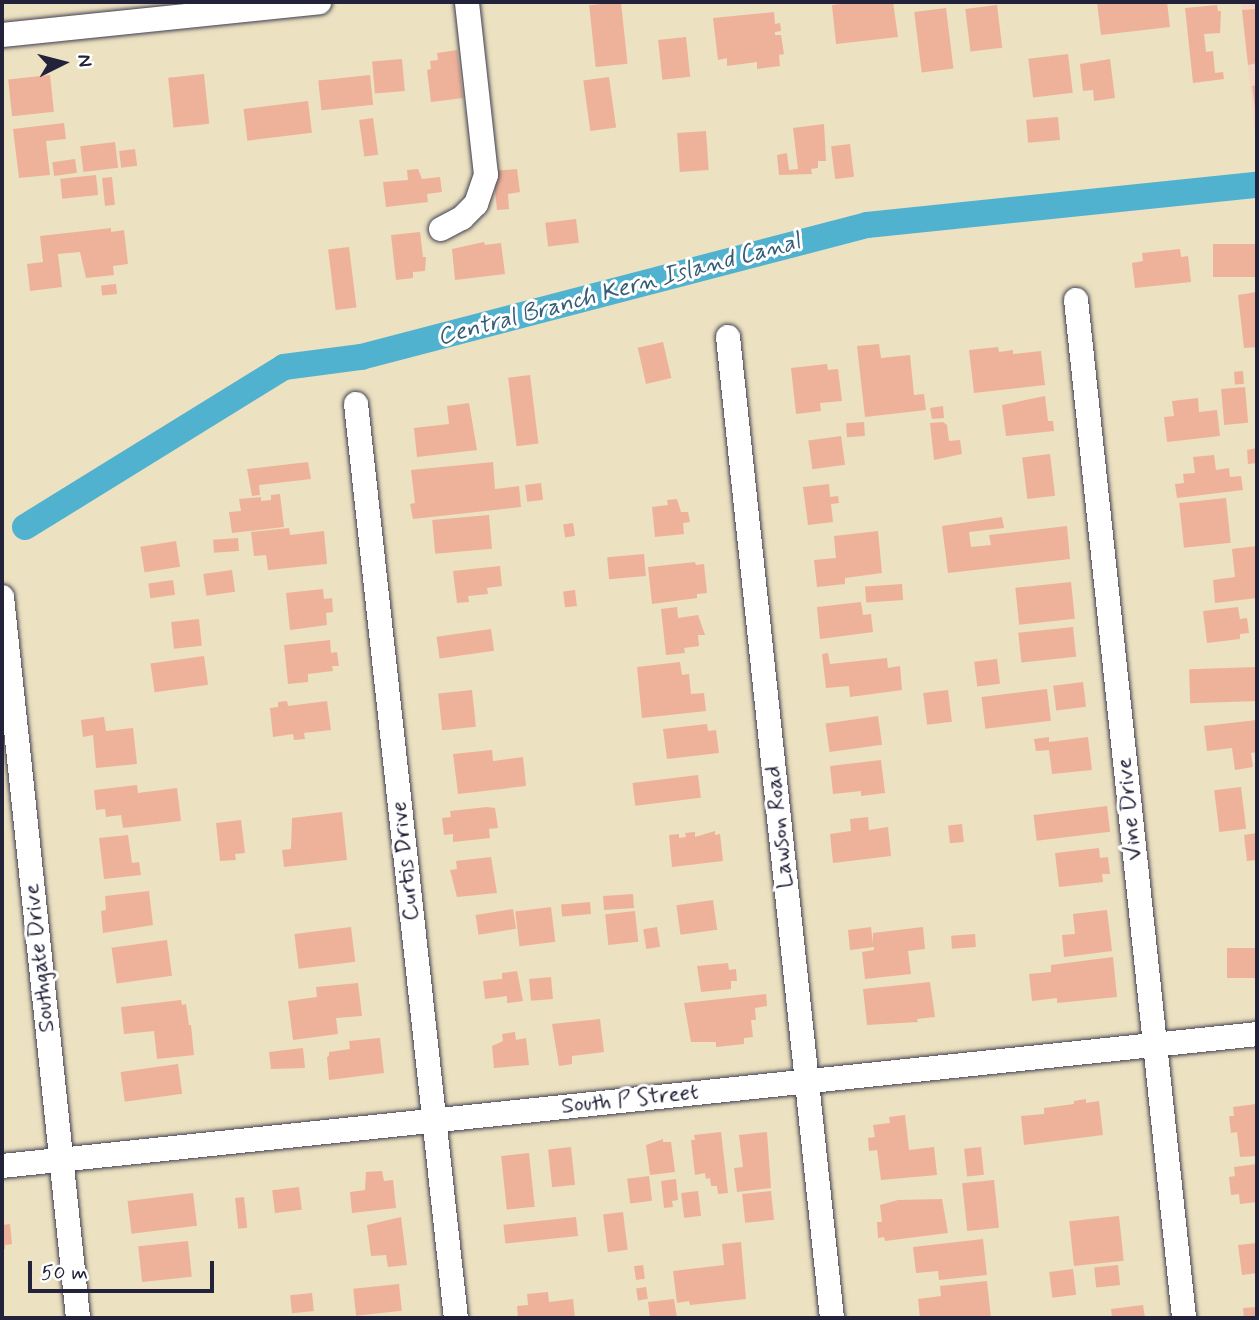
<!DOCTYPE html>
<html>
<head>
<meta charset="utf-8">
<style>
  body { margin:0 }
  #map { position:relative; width:1259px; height:1320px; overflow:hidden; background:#ece1c1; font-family:Mynerve,sans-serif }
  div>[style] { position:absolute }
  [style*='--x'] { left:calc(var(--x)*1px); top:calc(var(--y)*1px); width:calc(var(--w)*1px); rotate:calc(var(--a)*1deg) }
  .built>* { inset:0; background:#f4d3c0 }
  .canal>* { height:26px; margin:-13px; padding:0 13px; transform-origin:13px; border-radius:13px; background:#50b2cf }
  .building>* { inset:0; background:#eeb29b; transform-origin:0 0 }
  .roads { filter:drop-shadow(0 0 2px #403f4f) drop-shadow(0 0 2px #403f4f) }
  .minor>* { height:24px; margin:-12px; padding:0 12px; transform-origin:12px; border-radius:12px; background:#fff }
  span { translate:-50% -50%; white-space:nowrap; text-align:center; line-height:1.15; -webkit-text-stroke:6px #fff; paint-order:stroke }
  .street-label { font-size:23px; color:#22223b }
  .water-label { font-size:24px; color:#345c76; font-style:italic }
  .frame { position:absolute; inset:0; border:4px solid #22223b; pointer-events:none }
  .north { position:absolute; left:28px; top:28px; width:70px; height:70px; -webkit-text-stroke:5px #fff; paint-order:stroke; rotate:84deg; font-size:19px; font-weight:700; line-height:28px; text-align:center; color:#22223b }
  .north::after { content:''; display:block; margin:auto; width:24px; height:32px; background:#22223b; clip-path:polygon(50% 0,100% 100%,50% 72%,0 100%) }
  .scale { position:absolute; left:28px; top:1261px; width:186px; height:32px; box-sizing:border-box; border:4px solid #22223b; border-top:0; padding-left:9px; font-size:21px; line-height:24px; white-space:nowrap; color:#22223b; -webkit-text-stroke:5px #fff; paint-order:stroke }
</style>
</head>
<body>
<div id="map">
  <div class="built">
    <i style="clip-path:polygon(1241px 2px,1257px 2px,1257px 152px)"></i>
  </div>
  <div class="canal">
    <i style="--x:25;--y:527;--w:304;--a:-31.7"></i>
    <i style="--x:284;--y:367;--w:78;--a:-7.4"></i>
    <i style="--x:361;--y:357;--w:523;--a:-14.62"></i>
    <i style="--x:867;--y:225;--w:392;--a:-5.9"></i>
  </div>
  <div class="building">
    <i style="left:621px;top:2px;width:62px;height:32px;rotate:84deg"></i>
    <i style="clip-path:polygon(861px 2px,893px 2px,898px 37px,836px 44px,832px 5px)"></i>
    <i style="clip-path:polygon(1097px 2px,1167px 2px,1170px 27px,1101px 35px)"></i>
    <i style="left:997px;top:5px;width:43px;height:32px;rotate:83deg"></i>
    <i style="clip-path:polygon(1217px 5px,1218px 11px,1221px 11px,1220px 33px,1204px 34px,1206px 52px,1213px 51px,1215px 73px,1223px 72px,1224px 79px,1193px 83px,1185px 8px)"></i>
    <i style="left:946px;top:8px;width:61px;height:32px;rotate:83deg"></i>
    <i style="clip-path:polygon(1257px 9px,1257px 63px,1248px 65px,1242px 10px)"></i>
    <i style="clip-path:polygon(774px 12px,775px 24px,780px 23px,781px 31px,775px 32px,775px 35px,781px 35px,784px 54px,779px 55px,780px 66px,757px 69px,757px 62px,727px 66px,727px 58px,718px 60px,713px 18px)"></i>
    <i style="left:686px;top:37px;width:40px;height:28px;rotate:84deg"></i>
    <i style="clip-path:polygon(457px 50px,463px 98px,431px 102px,427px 70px,431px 69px,430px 61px,438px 60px,437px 53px)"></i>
    <i style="left:1068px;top:54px;width:39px;height:40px;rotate:83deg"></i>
    <i style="left:402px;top:59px;width:32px;height:30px;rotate:85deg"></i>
    <i style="clip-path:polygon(1110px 59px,1115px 98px,1094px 101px,1093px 90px,1083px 91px,1080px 64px)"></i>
    <i style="left:204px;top:74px;width:50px;height:36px;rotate:84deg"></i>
    <i style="left:50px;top:75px;width:37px;height:42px;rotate:84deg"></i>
    <i style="left:370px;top:75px;width:30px;height:52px;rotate:84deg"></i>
    <i style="left:609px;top:77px;width:51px;height:26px;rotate:82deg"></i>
    <i style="clip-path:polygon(1257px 85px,1257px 116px,1256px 116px,1252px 86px)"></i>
    <i style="left:308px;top:101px;width:32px;height:65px;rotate:83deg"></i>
    <i style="left:1058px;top:117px;width:23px;height:32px;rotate:85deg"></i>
    <i style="left:373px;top:118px;width:37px;height:14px;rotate:82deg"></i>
    <i style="clip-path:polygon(64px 123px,66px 139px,46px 141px,50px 175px,19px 178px,13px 129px)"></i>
    <i style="clip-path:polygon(824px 124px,826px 161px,818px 161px,818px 168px,811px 169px,812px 174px,779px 175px,777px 155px,787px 153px,789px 170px,798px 169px,793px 128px)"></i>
    <i style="left:706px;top:131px;width:39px;height:29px;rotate:86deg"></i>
    <i style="left:115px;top:142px;width:26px;height:35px;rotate:83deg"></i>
    <i style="left:850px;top:144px;width:33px;height:19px;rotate:83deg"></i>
    <i style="left:135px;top:149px;width:17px;height:16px;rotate:83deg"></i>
    <i style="left:75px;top:159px;width:14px;height:23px;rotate:82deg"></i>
    <i style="clip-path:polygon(418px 169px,422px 179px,440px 177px,442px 192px,427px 194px,428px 202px,386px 207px,383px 182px,408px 180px,407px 170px)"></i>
    <i style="clip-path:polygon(517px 169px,520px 192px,508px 194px,509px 209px,497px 210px,493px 171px)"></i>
    <i style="left:96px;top:175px;width:20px;height:36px;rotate:84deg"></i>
    <i style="left:112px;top:177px;width:28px;height:10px;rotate:84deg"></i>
    <i style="left:576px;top:219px;width:24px;height:31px;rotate:83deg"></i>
    <i style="clip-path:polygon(111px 228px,111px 232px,124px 230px,128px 264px,113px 266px,114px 275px,86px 278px,80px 252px,58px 254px,62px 287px,30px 291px,27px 264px,43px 262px,40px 236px)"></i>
    <i style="clip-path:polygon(420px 232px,423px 257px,426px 257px,425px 271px,413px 272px,413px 278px,396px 280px,391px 235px)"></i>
    <i style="clip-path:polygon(484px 242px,485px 245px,501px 243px,505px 274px,455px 280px,452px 249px)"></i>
    <i style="left:1257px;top:244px;width:33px;height:44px;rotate:90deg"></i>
    <i style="left:349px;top:247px;width:61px;height:21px;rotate:83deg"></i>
    <i style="clip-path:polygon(1180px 249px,1181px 257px,1188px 256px,1191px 282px,1135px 288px,1132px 263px,1143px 261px,1142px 253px)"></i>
    <i style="left:116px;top:284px;width:10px;height:15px;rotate:84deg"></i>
    <i style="clip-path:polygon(1257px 292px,1257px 347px,1244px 348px,1238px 295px)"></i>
    <i style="left:663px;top:342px;width:37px;height:26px;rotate:77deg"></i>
    <i style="clip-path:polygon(879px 344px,881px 358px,910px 355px,914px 395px,924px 394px,926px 410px,865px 417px,857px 346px)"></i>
    <i style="clip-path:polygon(998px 347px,999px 352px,1013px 350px,1013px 354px,1041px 351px,1045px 385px,974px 393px,969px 350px)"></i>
    <i style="clip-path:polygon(827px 364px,828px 370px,838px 369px,842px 401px,820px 403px,821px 411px,796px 414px,791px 368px)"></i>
    <i style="left:1243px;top:371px;width:13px;height:9px;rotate:86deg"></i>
    <i style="left:530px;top:375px;width:69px;height:22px;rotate:83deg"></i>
    <i style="left:1245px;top:387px;width:36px;height:24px;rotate:85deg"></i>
    <i style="clip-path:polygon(1045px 396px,1048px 421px,1053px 421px,1054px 431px,1006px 436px,1002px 405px)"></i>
    <i style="clip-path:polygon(1198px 398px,1199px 412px,1217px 410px,1220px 436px,1167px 442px,1164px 417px,1174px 416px,1172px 401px)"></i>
    <i style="clip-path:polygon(469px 403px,477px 450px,417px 457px,414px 428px,449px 424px,447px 406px)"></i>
    <i style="clip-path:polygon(943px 406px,944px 418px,932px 419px,930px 408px)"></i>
    <i style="left:864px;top:422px;width:14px;height:18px;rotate:86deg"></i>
    <i style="clip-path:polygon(943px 422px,947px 425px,949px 441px,960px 440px,962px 454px,934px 460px,930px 423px)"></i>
    <i style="left:841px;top:436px;width:29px;height:33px;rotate:82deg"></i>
    <i style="clip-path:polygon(1257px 448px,1257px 463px,1248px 464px,1247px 450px)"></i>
    <i style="left:1050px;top:454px;width:42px;height:28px;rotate:83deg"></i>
    <i style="clip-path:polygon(1214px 455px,1216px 470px,1229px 468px,1230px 477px,1241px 476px,1243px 490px,1177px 498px,1175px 484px,1184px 483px,1183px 474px,1195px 473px,1193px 457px)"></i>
    <i style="clip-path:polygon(308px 462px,311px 479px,259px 485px,260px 495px,252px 496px,247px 469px)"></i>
    <i style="clip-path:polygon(493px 462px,495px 489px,519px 486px,521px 507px,413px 519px,410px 504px,415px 503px,411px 470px)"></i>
    <i style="left:541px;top:483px;width:17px;height:16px;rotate:83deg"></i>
    <i style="clip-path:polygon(829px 484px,830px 497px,838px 496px,839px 503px,831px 504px,833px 522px,808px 525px,803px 487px)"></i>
    <i style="clip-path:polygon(280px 494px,284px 527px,232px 533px,229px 512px,241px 511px,239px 499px,261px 497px,261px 501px,271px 500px,271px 495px)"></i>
    <i style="left:1226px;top:498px;width:45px;height:47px;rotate:84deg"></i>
    <i style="clip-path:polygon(677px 499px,681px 512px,688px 512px,690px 522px,683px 523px,684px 534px,655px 537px,652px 507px,668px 505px,667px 500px)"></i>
    <i style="left:489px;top:515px;width:34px;height:57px;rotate:85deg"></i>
    <i style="clip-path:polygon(1002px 517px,1004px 528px,969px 532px,971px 547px,991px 545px,989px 535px,1067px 526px,1070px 559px,948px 573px,942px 526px)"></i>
    <i style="left:573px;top:523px;width:13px;height:10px;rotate:81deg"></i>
    <i style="clip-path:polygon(289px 528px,290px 535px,324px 531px,327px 564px,268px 570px,266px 555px,254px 556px,251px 532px)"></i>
    <i style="clip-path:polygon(878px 531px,882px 573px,845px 578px,845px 584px,817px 587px,814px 560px,836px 558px,834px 536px)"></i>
    <i style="left:238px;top:538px;width:13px;height:25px;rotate:86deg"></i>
    <i style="left:176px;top:541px;width:26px;height:36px;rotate:81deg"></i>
    <i style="clip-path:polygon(1257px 546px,1257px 598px,1215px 603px,1213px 580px,1235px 577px,1232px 549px)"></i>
    <i style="left:644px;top:554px;width:22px;height:37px;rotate:85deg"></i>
    <i style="clip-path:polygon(695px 562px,696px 565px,704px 564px,707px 593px,697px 594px,697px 598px,652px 604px,648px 567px)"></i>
    <i style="clip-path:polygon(500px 566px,502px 586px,487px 588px,488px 594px,468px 596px,469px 602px,457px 603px,453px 571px)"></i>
    <i style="left:232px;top:570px;width:22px;height:29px;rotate:82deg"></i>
    <i style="left:173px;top:580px;width:15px;height:25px;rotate:82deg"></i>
    <i style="left:1071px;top:582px;width:37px;height:56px;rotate:84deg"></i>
    <i style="left:902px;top:584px;width:16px;height:37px;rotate:86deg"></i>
    <i style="clip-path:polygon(323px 589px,324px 599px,332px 598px,333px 612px,326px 613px,327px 625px,290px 630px,286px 593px)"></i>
    <i style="left:575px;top:590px;width:16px;height:12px;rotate:83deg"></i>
    <i style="clip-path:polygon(861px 602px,863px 615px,871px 614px,873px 632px,820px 639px,817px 607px)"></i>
    <i style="clip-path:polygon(677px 607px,678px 618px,698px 615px,705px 635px,698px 635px,699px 646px,684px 648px,685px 653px,666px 655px,661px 609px)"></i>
    <i style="clip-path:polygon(1238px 607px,1240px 619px,1247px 618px,1249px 633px,1240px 634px,1240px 639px,1207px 643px,1203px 611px)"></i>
    <i style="left:199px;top:619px;width:27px;height:28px;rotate:84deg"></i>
    <i style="left:1073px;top:627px;width:30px;height:55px;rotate:84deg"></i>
    <i style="left:491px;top:629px;width:22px;height:55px;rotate:82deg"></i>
    <i style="clip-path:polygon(330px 640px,331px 653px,337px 652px,339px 666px,332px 666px,333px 671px,308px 674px,308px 682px,288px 684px,284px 645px)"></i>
    <i style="clip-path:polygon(828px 653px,830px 664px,887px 658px,888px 668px,900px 666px,902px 690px,850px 697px,849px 686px,826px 688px,822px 654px)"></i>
    <i style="left:204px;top:656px;width:29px;height:54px;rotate:82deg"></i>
    <i style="left:997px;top:659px;width:25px;height:23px;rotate:83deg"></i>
    <i style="clip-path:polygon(680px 662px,682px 675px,689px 674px,691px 694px,704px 693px,706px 711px,642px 718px,637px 667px)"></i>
    <i style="left:1256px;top:667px;width:34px;height:67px;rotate:88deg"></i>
    <i style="left:1083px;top:682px;width:25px;height:30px;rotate:83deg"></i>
    <i style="left:1047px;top:689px;width:32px;height:66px;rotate:83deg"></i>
    <i style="left:472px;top:690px;width:37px;height:34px;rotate:84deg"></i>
    <i style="left:948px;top:690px;width:32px;height:25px;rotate:83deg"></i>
    <i style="clip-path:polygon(287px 701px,288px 706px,327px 701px,331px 730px,304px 733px,305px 739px,294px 740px,293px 734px,273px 737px,270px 708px,278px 707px,278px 702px)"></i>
    <i style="left:878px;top:716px;width:29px;height:53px;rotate:82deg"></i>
    <i style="clip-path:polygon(104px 717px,106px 731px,133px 728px,137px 764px,96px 768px,93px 735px,83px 737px,81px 720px)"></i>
    <i style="clip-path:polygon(1257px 720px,1257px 752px,1251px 753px,1253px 767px,1235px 770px,1232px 748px,1207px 751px,1204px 726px)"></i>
    <i style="clip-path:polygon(707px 724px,708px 731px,716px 730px,719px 753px,667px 759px,663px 729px)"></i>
    <i style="clip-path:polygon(1049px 737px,1049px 742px,1088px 737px,1092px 770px,1052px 774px,1049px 750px,1036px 751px,1034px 739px)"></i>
    <i style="clip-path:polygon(492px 750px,493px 761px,523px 757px,526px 786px,458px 794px,453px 754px)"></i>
    <i style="clip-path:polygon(881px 760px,885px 793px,861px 796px,861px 791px,833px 794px,830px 766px)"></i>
    <i style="left:698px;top:775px;width:23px;height:66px;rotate:83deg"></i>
    <i style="clip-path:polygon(137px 785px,138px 793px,177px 788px,181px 821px,123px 828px,121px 815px,106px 817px,105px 809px,96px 810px,94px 790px)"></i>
    <i style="left:1241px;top:787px;width:42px;height:27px;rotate:83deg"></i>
    <i style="left:1107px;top:806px;width:26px;height:74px;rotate:83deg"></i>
    <i style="clip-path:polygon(487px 807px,495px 808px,498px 828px,489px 829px,490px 838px,453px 842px,453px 834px,444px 835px,442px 818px,451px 817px,450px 811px)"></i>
    <i style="clip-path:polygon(342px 812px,347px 860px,284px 867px,282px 850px,291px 849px,292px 818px)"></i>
    <i style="clip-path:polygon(868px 817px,869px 830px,888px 827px,891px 856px,833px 863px,830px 834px,851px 831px,850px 819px)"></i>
    <i style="clip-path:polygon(241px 820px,245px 853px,235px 854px,236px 860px,220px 861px,216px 823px)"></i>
    <i style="left:962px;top:824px;width:18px;height:14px;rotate:84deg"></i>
    <i style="clip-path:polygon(715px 831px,715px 835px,720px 834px,723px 861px,672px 867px,669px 835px,679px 834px,679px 838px,686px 837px,685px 833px,695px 832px,695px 837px)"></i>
    <i style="clip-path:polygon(1257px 833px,1257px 860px,1247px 861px,1244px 835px)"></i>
    <i style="clip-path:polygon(128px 835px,132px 863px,139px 862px,141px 875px,104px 879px,99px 838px)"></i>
    <i style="clip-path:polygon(1099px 848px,1100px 858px,1108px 857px,1110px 874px,1102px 874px,1103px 882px,1059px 887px,1055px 853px)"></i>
    <i style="clip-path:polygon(491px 857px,497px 893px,457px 897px,450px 870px,457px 869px,456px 861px)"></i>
    <i style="clip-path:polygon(149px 891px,153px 925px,103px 933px,101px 911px,106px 910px,105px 896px)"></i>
    <i style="left:633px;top:894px;width:14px;height:30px;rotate:86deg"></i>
    <i style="left:713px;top:900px;width:30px;height:37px;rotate:82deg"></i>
    <i style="left:590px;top:902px;width:12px;height:29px;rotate:85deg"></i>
    <i style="left:551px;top:907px;width:35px;height:36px;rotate:83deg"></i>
    <i style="left:513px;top:909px;width:20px;height:38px;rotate:81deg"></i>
    <i style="clip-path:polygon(1107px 910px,1112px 951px,1064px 957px,1062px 935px,1075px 934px,1073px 914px)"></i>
    <i style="left:635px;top:911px;width:31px;height:30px;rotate:84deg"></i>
    <i style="left:351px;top:927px;width:35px;height:57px;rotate:83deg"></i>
    <i style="left:657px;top:927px;width:20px;height:14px;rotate:81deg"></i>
    <i style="clip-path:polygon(871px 927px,873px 944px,873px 933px,923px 927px,925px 949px,908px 951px,911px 974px,865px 979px,862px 952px,874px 950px,874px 947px,850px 950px,848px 930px)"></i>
    <i style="left:975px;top:934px;width:13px;height:24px;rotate:86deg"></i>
    <i style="left:167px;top:940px;width:36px;height:56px;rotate:82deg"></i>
    <i style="left:1257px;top:948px;width:30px;height:30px;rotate:90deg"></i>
    <i style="clip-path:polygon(1113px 957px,1117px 997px,1057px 1003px,1057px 998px,1032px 1001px,1029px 974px,1051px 972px,1051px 965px)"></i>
    <i style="clip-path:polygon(728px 963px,729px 970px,736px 969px,737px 981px,731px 981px,731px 989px,701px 992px,697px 966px)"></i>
    <i style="clip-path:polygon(517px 971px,523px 1001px,507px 1003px,507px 996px,485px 999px,483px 981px,502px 979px,502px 973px)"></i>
    <i style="left:551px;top:977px;width:22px;height:22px;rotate:85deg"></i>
    <i style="clip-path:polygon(930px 982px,935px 1017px,917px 1019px,918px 1022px,867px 1025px,863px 989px)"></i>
    <i style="clip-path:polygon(358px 983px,362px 1016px,336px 1018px,338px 1034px,293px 1040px,288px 1001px,317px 997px,316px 987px)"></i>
    <i style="clip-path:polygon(766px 994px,767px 1006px,755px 1008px,756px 1020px,751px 1020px,753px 1037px,744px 1038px,744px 1044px,716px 1047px,716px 1042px,691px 1042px,684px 1003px)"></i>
    <i style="clip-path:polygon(181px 1000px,182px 1005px,186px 1004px,189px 1025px,191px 1025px,194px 1055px,157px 1059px,154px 1031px,124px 1034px,121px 1007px)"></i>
    <i style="clip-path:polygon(600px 1019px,604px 1052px,572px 1056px,572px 1064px,559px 1066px,552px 1024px)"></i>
    <i style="clip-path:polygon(515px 1032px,516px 1040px,526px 1038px,529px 1065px,494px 1068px,492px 1046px,503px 1041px,502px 1034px)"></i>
    <i style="clip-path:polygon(380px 1038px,384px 1073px,329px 1080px,327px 1057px,329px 1056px,329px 1052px,350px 1049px,349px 1041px)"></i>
    <i style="clip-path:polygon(303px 1048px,305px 1068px,271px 1069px,269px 1052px)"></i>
    <i style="left:178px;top:1064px;width:30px;height:58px;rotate:82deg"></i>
    <i style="clip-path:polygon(1086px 1099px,1086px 1103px,1099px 1101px,1103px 1135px,1024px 1145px,1021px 1116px,1044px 1114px,1044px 1108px,1074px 1104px,1074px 1101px)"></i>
    <i style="clip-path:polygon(1256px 1104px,1257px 1156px,1240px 1157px,1237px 1132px,1231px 1133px,1229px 1116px,1234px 1116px,1233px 1107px)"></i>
    <i style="clip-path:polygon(905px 1115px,909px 1150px,934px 1147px,937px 1175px,881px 1180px,877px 1150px,869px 1151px,868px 1138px,875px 1137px,873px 1125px,890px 1123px,889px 1117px)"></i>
    <i style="clip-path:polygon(721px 1132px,728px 1193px,718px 1194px,717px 1186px,711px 1186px,710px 1178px,706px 1179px,705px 1173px,695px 1175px,691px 1140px,695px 1140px,694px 1135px)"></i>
    <i style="clip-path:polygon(767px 1132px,771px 1188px,737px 1192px,734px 1168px,743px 1167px,739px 1135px)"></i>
    <i style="clip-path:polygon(663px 1139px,663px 1142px,671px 1142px,675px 1172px,650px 1175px,646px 1145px)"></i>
    <i style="left:571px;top:1147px;width:38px;height:23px;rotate:84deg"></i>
    <i style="left:981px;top:1147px;width:28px;height:17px;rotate:84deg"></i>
    <i style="left:529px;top:1153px;width:54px;height:28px;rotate:84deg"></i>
    <i style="clip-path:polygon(1257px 1164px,1257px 1202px,1240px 1204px,1239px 1194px,1231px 1195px,1229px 1177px,1235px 1176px,1234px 1167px)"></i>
    <i style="clip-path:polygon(382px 1171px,384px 1181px,393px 1180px,396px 1208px,352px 1213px,350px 1192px,365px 1190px,366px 1172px)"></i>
    <i style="left:649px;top:1176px;width:25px;height:22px;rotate:83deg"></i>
    <i style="clip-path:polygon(676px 1179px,678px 1200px,672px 1201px,673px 1207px,664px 1208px,661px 1181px)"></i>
    <i style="left:994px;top:1180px;width:48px;height:32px;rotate:84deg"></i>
    <i style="left:299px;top:1187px;width:23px;height:27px;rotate:83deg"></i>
    <i style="left:698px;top:1191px;width:25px;height:17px;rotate:83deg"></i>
    <i style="left:771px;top:1191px;width:29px;height:29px;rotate:84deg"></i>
    <i style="left:193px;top:1193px;width:33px;height:66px;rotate:83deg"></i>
    <i style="left:244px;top:1197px;width:31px;height:9px;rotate:84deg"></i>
    <i style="clip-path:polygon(942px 1199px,948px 1233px,885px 1241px,884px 1237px,878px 1238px,877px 1222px,882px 1222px,880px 1205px,898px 1200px)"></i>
    <i style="left:623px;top:1212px;width:38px;height:20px;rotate:83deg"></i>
    <i style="left:1119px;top:1216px;width:45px;height:50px;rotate:84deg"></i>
    <i style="clip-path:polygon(401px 1217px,407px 1265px,388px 1267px,386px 1255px,371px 1256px,367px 1225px)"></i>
    <i style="left:576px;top:1217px;width:19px;height:73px;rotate:84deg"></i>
    <i style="clip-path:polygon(10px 1224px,12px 1244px,5px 1245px,5px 1249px,2px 1250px,2px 1225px)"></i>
    <i style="clip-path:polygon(983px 1239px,987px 1275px,939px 1280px,938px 1271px,916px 1273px,913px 1247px)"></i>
    <i style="left:188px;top:1241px;width:36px;height:50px;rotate:84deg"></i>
    <i style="clip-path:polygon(741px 1242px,746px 1299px,690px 1305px,689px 1301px,677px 1303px,673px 1271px,724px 1265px,722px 1244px)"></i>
    <i style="clip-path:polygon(1257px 1243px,1257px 1273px,1242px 1275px,1238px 1245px)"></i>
    <i style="left:643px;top:1265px;width:14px;height:9px;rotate:82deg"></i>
    <i style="left:1118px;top:1265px;width:20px;height:24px;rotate:84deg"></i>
    <i style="left:1073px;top:1269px;width:26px;height:24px;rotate:83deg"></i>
    <i style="clip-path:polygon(987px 1281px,991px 1318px,920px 1318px,918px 1299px,941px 1296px,940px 1286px)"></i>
    <i style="left:399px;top:1284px;width:27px;height:46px;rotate:84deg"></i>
    <i style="left:646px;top:1287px;width:12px;height:10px;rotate:81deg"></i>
    <i style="clip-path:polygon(548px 1292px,549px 1302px,573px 1299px,575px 1318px,518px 1318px,517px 1306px,528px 1305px,527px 1294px)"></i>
    <i style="left:312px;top:1293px;width:18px;height:22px;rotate:84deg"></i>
    <i style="clip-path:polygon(674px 1299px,677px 1318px,650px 1318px,648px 1302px)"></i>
    <i style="clip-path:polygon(1143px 1305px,1145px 1318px,1112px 1318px,1111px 1309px)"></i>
    <i style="clip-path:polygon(1257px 1307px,1257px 1318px,1244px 1318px,1243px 1308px)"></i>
  </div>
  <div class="roads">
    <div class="minor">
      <i style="--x:2;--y:35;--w:319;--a:-5.9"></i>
      <i style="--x:441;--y:229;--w:24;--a:-28"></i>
      <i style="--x:462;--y:218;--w:20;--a:-45"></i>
      <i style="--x:476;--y:204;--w:31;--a:-71"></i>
      <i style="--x:486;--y:175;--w:174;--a:-96.3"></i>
      <i style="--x:1076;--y:300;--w:1024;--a:83.94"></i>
      <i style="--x:728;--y:337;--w:986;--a:83.95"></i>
      <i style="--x:356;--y:404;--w:919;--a:83.76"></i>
      <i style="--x:2;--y:597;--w:725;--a:83.98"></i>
      <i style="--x:2;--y:1166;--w:1262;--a:-6"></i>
    </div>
  </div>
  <div class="street-label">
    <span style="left:1130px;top:809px;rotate:-96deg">Vine Drive</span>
    <span style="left:780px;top:827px;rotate:-96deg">Lawson Road</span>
    <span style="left:406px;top:861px;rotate:-96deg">Curtis Drive</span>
    <span style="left:40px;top:958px;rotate:-96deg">Southgate Drive</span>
    <span style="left:630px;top:1100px;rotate:-6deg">South P Street</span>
  </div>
  <div class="water-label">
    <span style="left:619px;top:290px;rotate:-15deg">Central Branch Kern Island Canal</span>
  </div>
  <div class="frame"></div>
  <div class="north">N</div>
  <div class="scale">50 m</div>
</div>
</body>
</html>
